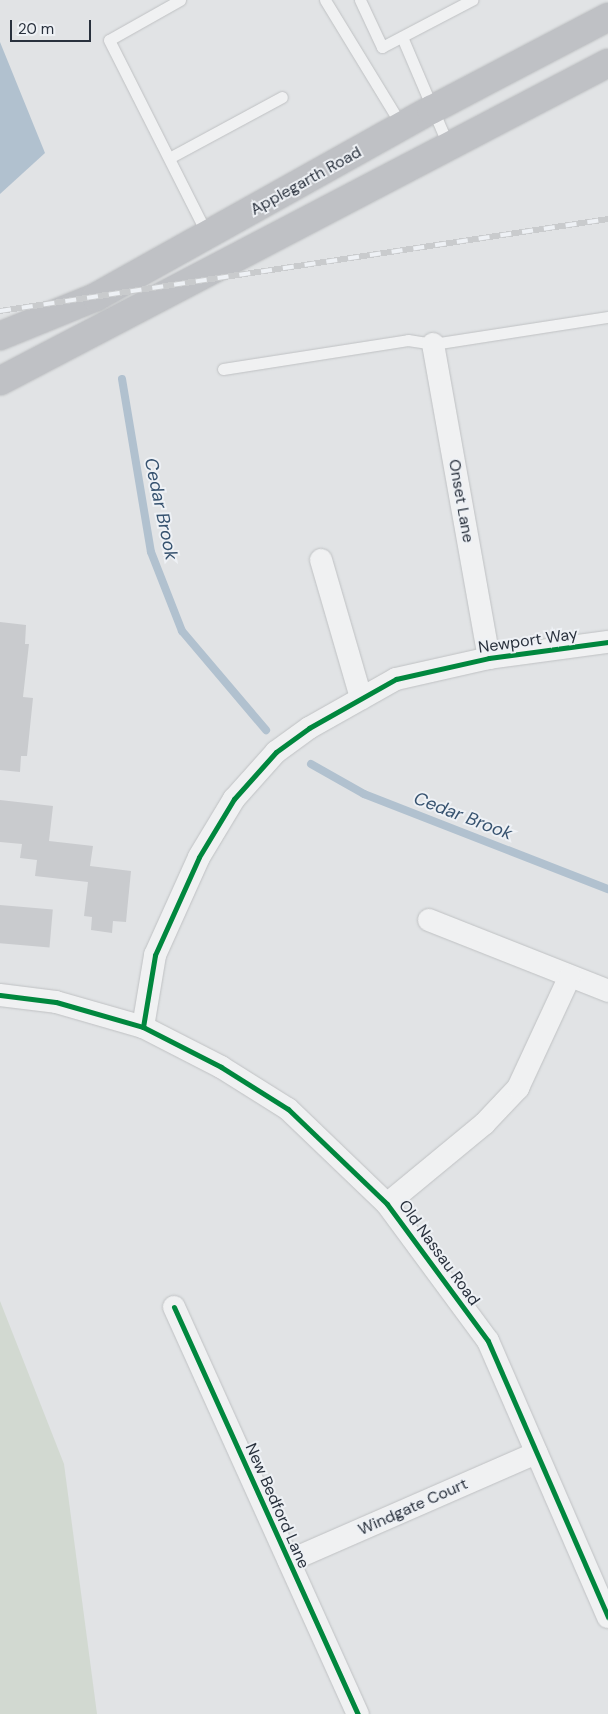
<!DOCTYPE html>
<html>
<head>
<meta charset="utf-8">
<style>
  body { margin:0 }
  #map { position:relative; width:608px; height:1714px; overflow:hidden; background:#e1e3e5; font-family:"DM Sans",sans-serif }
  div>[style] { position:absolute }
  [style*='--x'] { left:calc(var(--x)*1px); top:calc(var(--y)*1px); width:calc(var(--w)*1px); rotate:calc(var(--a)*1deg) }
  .green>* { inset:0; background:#d2d9d1 }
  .water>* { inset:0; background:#b1c1cf }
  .stream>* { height:8px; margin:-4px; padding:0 4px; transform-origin:4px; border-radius:4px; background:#b1c1cf }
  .building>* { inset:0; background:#c9cbce; transform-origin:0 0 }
  .roads { filter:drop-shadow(0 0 1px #bfc1c3) drop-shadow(0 0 1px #bfc1c3) }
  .service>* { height:11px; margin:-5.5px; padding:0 5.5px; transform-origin:5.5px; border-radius:5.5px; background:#f0f1f2 }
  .minor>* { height:22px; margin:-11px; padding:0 11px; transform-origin:11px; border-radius:11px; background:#f0f1f2 }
  .secondary>* { height:28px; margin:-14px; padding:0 14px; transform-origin:14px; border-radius:14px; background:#bfc1c5 }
  .rail>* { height:5.5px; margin-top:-2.75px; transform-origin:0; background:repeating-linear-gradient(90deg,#eef1f5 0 11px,#c9cbcd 0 22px); box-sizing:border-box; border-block:1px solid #c9cbcd }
  .cycleway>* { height:5px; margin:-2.5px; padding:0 2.5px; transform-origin:2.5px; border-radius:2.5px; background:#00873e }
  span { translate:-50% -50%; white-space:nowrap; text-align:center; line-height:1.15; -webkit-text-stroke:4px #eef1f5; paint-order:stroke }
  .street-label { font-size:16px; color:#29313d }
  .water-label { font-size:18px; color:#36526f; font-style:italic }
  .scale { position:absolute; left:10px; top:20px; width:81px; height:22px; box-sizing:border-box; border:2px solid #29313d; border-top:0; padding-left:6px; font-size:15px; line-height:18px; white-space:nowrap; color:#29313d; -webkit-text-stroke:4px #eef1f5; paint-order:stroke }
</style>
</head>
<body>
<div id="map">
  <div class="green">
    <i style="clip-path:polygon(0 1301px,64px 1464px,97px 1714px,0 1714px)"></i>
  </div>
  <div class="water">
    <i style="clip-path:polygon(0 42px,45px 153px,0 194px)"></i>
  </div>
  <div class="stream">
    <i style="--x:122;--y:379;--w:175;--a:80.5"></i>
    <i style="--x:151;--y:552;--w:85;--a:68.6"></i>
    <i style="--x:182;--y:631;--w:130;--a:49.7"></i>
    <i style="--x:311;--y:764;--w:61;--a:29.5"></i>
    <i style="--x:364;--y:794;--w:262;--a:21.3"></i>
  </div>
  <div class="building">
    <i style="clip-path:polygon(0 622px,26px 625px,25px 644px,29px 644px,23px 697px,33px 698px,27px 756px,21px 756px,20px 772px,0 770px)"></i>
    <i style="clip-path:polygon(0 800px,53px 806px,49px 841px,93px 846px,90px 866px,131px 871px,126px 922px,113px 921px,112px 933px,91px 930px,92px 917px,84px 916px,88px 882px,35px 876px,37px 860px,20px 858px,22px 844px,0 842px)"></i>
    <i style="left:0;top:905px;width:53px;height:38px;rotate:5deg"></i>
  </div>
  <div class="roads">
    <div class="service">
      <i style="--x:180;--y:0;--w:81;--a:150.6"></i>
      <i style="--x:109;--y:40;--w:220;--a:63.2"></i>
      <i style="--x:325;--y:0;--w:148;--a:58.6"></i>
      <i style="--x:360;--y:0;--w:52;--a:64.9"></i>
      <i style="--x:382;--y:47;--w:102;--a:-27.6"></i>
      <i style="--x:402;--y:37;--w:120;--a:66.9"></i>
      <i style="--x:171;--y:157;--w:126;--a:-28.4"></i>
      <i style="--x:223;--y:369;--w:187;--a:-8.9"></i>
      <i style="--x:408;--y:340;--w:25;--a:9"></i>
      <i style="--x:433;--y:344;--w:177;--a:-8.8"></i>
    </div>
    <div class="minor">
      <i style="--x:433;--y:344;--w:319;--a:79.9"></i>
      <i style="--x:321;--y:560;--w:144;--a:73.8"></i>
      <i style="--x:429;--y:920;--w:193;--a:21.6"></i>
      <i style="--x:0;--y:995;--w:56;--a:7.1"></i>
      <i style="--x:56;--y:1002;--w:91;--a:16"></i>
      <i style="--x:143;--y:1027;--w:88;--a:27.1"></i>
      <i style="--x:221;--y:1067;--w:79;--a:32.1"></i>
      <i style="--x:288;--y:1109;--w:137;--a:43.8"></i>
      <i style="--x:387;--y:1204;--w:170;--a:53.6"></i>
      <i style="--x:488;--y:1341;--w:301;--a:66.5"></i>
      <i style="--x:143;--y:1027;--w:73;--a:-80.5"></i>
      <i style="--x:155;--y:955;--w:107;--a:-65.8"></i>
      <i style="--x:199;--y:857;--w:68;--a:-58.9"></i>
      <i style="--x:234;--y:799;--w:63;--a:-48.2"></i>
      <i style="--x:276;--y:752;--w:41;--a:-36"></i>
      <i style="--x:309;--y:728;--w:100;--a:-29.4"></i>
      <i style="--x:396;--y:679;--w:95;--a:-12.7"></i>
      <i style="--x:489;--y:658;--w:120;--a:-7.7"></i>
      <i style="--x:387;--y:1204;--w:126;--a:-39.5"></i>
      <i style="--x:484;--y:1124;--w:50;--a:-46.6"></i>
      <i style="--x:518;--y:1088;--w:123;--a:-65.1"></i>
      <i style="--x:174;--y:1307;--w:447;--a:65.7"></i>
      <i style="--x:289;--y:1561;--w:270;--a:-23.6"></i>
    </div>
    <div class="secondary">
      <i style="--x:0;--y:336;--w:104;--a:-22.1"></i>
      <i style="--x:96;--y:297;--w:384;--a:-29.2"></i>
      <i style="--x:431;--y:110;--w:200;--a:-27.7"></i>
      <i style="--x:0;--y:381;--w:686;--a:-27.61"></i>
    </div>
  </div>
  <div class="rail">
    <i style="--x:0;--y:311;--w:615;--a:-8.6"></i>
  </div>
  <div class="cycleway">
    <i style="--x:0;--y:995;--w:56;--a:7.1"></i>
    <i style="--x:56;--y:1002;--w:91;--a:16"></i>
    <i style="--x:143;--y:1027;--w:88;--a:27.1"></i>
    <i style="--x:221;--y:1067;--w:79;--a:32.1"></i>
    <i style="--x:288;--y:1109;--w:137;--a:43.8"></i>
    <i style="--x:387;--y:1204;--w:170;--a:53.6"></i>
    <i style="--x:488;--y:1341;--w:301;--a:66.5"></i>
    <i style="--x:143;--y:1027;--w:73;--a:-80.5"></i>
    <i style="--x:155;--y:955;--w:107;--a:-65.8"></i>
    <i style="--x:199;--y:857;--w:68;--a:-58.9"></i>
    <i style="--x:234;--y:799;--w:63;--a:-48.2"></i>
    <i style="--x:276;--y:752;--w:41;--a:-36"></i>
    <i style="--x:309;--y:728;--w:100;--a:-29.4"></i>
    <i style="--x:396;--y:679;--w:95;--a:-12.7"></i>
    <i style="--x:489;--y:658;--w:120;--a:-7.7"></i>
    <i style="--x:174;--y:1307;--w:447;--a:65.7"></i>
  </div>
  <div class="street-label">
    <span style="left:306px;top:181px;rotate:-29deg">Applegarth Road</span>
    <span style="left:461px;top:501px;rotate:80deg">Onset Lane</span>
    <span style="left:528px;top:641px;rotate:-8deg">Newport Way</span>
    <span style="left:439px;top:1253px;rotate:54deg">Old Nassau Road</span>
    <span style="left:277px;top:1506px;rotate:66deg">New Bedford Lane</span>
    <span style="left:413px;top:1507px;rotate:-24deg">Windgate Court</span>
  </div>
  <div class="water-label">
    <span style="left:161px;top:509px;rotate:78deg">Cedar Brook</span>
    <span style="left:463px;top:816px;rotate:21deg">Cedar Brook</span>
  </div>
  <div class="scale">20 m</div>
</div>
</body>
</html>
